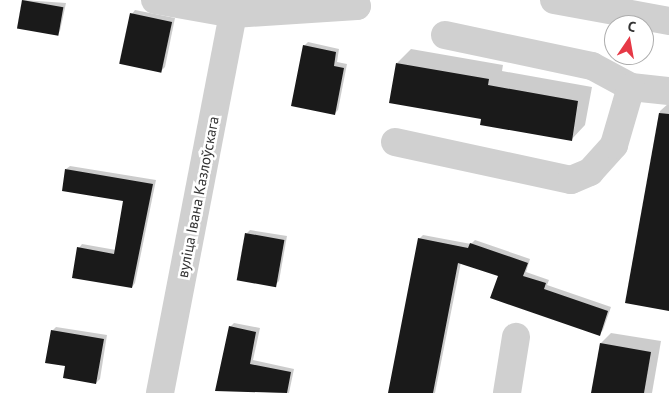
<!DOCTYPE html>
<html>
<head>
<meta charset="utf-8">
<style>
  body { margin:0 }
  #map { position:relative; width:669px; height:393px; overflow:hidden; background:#fff; font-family:"PT Sans",sans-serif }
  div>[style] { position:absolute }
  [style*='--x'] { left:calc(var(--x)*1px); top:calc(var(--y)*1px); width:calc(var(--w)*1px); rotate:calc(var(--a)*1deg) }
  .shadow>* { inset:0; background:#0003 }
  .building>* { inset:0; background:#1a1a1a; transform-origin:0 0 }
  .minor>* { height:28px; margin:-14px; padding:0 14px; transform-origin:14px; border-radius:14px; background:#d0d0d0 }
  span { translate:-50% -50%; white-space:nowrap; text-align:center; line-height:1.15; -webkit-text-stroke:5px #fff; paint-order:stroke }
  .street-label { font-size:15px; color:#333 }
  .north { position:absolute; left:604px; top:15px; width:50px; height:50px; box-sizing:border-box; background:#fff; border:1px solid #adadad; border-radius:50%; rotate:12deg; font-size:14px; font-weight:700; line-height:20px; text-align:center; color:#333 }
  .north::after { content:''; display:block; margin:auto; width:18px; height:22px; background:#e63946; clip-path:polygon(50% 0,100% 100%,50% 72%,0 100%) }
</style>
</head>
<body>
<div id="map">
  <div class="shadow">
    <i style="clip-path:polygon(23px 0,66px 3px,60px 31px,57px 35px,18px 27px)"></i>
    <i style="clip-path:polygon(135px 10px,175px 18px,165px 67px,161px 71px,132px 14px)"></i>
    <i style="clip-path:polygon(308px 42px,339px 49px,337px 62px,347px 64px,338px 110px,335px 113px,304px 46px)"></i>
    <i style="clip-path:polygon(411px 49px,503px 65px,502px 71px,592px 87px,585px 125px,571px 140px,483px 118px,397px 63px)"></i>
    <i style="clip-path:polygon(669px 103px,669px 310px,626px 302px,660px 111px)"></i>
    <i style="clip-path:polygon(70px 166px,156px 180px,135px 283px,132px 287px,79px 248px,82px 244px,116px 250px,125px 200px,66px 169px)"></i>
    <i style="clip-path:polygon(250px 230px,287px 236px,279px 281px,275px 285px,247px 233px)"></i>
    <i style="clip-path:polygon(423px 235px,471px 244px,475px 240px,530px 259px,526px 272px,549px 280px,547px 285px,611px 307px,603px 330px,599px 334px,499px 276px,461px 262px,435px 393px,389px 393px,419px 239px)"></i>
    <i style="clip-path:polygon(234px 323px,260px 328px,253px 360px,294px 369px,289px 393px,217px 390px,230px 327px)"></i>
    <i style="clip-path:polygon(56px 327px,107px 335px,100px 379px,96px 383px,66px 365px,52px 331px)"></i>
    <i style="clip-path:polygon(611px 333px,661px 341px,652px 393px,592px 393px,601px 343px)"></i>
  </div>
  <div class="building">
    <i style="left:22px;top:0;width:42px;height:29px;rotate:10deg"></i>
    <i style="left:130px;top:13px;width:43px;height:52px;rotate:12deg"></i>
    <i style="clip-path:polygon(303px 45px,336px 52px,334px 66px,344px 68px,335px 115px,291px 106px)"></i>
    <i style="clip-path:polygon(396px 63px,489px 79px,488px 85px,578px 101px,572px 141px,480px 125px,481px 119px,389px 103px)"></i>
    <i style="clip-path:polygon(659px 113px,669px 114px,669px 311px,625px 303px)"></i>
    <i style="clip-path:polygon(65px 169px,153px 184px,132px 288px,72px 278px,77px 247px,114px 254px,123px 201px,62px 191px)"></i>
    <i style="left:245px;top:233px;width:40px;height:48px;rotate:10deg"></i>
    <i style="clip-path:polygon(418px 238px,468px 248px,470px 243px,528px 263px,523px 276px,546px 283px,544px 289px,608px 311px,600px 336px,490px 298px,498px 276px,458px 263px,433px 393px,388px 393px)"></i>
    <i style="clip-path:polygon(229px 326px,256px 332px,250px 364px,291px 372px,287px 393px,215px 391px)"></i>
    <i style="clip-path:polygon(51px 330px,104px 339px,96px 384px,63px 378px,65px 366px,45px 363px)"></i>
    <i style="clip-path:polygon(600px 343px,651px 352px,644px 393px,591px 393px)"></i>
  </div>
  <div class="minor">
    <i style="--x:155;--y:0;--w:80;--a:10"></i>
    <i style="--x:234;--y:14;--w:123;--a:-3.7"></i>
    <i style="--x:357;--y:6;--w:9;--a:-139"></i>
    <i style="--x:554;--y:0;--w:117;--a:10.3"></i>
    <i style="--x:445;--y:35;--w:150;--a:11.9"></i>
    <i style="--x:592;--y:66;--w:44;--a:28.3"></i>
    <i style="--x:631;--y:87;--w:38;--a:6"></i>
    <i style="--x:395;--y:142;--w:180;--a:12.2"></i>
    <i style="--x:571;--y:180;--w:21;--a:-23"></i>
    <i style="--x:590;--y:172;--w:36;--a:-48"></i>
    <i style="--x:614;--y:145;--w:60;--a:-73.7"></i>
    <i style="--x:160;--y:393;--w:400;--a:-79.1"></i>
    <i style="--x:507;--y:393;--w:57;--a:-80.9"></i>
  </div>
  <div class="street-label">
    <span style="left:198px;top:197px;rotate:-79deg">вуліца Івана Казлоўскага</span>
  </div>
  <div class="north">С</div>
</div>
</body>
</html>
